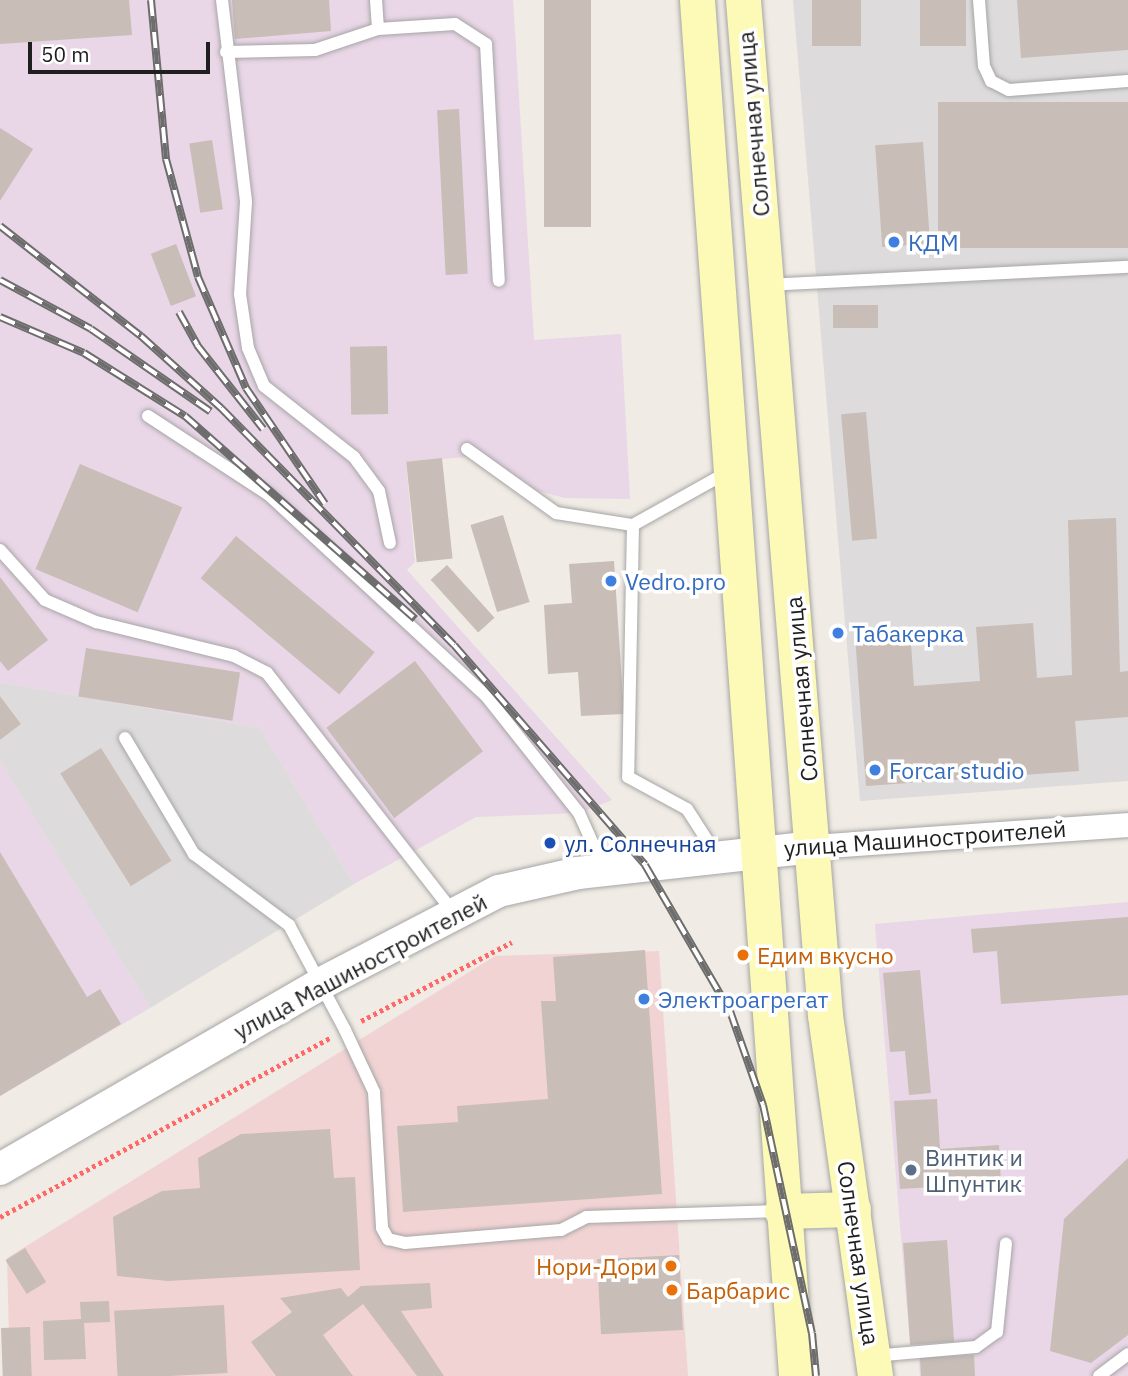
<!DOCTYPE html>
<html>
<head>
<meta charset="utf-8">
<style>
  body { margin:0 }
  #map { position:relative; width:1128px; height:1376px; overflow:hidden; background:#f0ebe4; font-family:"IBM Plex Sans",sans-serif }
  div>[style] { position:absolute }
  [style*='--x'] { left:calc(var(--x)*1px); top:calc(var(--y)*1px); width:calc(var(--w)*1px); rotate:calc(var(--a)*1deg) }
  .residential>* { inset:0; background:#dddbdc }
  .commercial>* { inset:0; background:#f2d3d4 }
  .industrial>* { inset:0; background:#e9d6e7 }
  .building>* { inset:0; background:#c8bdb7; transform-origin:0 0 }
  .path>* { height:4.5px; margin-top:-2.25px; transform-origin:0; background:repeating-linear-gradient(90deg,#ff6866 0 3.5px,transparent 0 7px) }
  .roads { filter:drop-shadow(0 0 2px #a6a6a6) drop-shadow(0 0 2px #a6a6a6) }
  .service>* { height:12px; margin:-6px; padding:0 6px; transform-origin:6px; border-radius:6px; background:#fff }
  .minor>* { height:24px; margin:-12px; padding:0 12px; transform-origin:12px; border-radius:12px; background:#fff }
  .tertiary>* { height:32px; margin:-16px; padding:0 16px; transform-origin:16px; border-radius:16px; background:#fff }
  .secondary>* { height:35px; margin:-17.5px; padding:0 17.5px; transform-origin:17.5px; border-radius:17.5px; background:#fcfab6 }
  .rail>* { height:8px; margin-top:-4px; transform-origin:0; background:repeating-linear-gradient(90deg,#fff 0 16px,#6d6d6d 0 32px); box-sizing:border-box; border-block:2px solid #6d6d6d }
  .dots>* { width:19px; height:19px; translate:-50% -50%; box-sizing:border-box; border:4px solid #fff; border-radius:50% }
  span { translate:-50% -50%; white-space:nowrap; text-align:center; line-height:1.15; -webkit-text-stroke:7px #fff; paint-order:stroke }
  .street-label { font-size:23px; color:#1f1f1f }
  .shop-label { font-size:23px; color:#366cbe }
  .left { translate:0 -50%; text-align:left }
  .transit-label { font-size:23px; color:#164399 }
  .food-label { font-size:23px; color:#c56008 }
  .right { translate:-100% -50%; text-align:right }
  .service-label { font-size:23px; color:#4e5e75 }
  .scale { position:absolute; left:28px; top:42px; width:182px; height:32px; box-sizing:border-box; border:4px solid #1f1f1f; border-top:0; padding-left:9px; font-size:21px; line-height:24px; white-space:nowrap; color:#1f1f1f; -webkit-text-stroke:5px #fff; paint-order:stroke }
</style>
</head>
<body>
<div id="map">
  <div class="residential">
    <i style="clip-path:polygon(793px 0,1128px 0,1128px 781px,860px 801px)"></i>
    <i style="clip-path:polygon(0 682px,260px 728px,354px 884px,150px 1008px,0 761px,0 740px,21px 724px,0 696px)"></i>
  </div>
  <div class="commercial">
    <i style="clip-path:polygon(659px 951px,688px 1376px,10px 1376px,7px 1258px,495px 956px)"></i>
  </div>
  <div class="industrial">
    <i style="clip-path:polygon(0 0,513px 0,534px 340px,621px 334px,630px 499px,565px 498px,502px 482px,478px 456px,406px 462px,415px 562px,407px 570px,612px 800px,579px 813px,476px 817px,354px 884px,260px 728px,0 682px)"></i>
    <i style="clip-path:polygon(0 761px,150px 1008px,0 1096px)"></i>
    <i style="clip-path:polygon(1128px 902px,1128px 1376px,920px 1376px,917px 1345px,910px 1345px,875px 924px)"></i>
  </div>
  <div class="building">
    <i style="clip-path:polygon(0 0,129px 0,132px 35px,0 44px)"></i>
    <i style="clip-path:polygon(232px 0,329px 0,331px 31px,235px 39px)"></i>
    <i style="left:544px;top:0;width:47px;height:227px"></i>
    <i style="left:812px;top:0;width:49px;height:46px"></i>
    <i style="left:920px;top:0;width:46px;height:46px"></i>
    <i style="clip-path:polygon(1017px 0,1128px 0,1128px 50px,1021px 58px)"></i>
    <i style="left:1128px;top:102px;width:146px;height:190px;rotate:90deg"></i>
    <i style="left:459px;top:109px;width:165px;height:22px;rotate:87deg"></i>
    <i style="clip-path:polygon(0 128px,33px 149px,0 201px)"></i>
    <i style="left:212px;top:140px;width:70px;height:23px;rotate:81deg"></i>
    <i style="left:923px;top:142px;width:102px;height:48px;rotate:86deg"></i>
    <i style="left:176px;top:244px;width:56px;height:27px;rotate:69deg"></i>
    <i style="left:878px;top:305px;width:23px;height:45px;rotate:90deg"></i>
    <i style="left:387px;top:346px;width:68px;height:37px;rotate:89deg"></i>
    <i style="left:866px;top:412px;width:127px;height:25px;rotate:85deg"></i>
    <i style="left:442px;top:458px;width:101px;height:36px;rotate:84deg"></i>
    <i style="left:80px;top:464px;width:111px;height:114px;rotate:23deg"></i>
    <i style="left:503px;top:515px;width:91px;height:34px;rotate:73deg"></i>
    <i style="clip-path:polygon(1116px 518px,1120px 672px,1128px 671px,1128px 717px,1075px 721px,1079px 771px,866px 786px,855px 635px,910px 631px,914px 686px,980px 681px,976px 627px,1033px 623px,1037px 678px,1072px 675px,1068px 520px)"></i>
    <i style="left:236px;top:536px;width:181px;height:55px;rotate:40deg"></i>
    <i style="clip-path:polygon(614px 561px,624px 714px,581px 716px,578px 672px,548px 674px,544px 605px,572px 603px,569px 564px)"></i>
    <i style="left:447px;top:565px;width:71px;height:22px;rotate:48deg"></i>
    <i style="clip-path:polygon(0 577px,48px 640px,8px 671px,0 661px)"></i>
    <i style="left:86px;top:648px;width:156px;height:49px;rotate:9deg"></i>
    <i style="left:415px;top:661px;width:113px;height:111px;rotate:53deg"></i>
    <i style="clip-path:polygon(0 696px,21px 724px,0 740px)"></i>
    <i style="left:101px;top:748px;width:133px;height:48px;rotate:58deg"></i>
    <i style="clip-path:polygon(0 852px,87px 997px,100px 989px,121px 1024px,0 1096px)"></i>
    <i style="clip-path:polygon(1128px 917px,1128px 995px,1001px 1004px,997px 951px,973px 953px,971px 929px)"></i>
    <i style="clip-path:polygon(645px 950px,662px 1194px,403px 1212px,397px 1126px,458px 1122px,457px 1106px,548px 1099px,541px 1001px,556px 1001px,553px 957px)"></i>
    <i style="clip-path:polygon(920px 970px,931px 1093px,909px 1095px,905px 1051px,890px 1052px,883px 973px)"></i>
    <i style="clip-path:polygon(937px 1099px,940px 1149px,999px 1145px,1001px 1183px,900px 1189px,894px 1101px)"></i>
    <i style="clip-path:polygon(330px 1129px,334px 1178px,355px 1177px,360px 1270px,168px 1281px,117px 1276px,113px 1217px,162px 1191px,200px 1188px,198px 1158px,241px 1134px)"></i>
    <i style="clip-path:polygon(1128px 1158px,1128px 1335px,1091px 1363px,1050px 1351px,1064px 1219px)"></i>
    <i style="left:947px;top:1240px;width:102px;height:44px;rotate:86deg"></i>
    <i style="left:25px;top:1248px;width:40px;height:23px;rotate:58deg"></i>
    <i style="left:679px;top:1255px;width:75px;height:82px;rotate:87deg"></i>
    <i style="clip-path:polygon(430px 1283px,432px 1308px,401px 1311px,444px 1376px,417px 1376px,363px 1304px,323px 1335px,353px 1376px,276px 1376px,251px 1342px,292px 1312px,280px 1298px,341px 1288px,348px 1297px,361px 1286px)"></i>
    <i style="clip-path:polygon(109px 1301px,110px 1322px,84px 1323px,86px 1359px,44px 1360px,43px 1321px,81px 1319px,80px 1302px)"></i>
    <i style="left:224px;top:1305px;width:68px;height:110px;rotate:87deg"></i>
    <i style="left:30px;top:1327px;width:49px;height:29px;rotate:88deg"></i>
    <i style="clip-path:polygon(974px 1355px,975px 1376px,921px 1376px,920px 1358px)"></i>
  </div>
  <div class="path">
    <i style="--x:361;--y:1021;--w:170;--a:-27.6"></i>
    <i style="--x:0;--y:1217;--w:377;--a:-28.5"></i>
  </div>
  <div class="roads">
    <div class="service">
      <i style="--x:222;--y:0;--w:203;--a:83.2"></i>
      <i style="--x:246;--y:202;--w:92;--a:93.7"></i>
      <i style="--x:240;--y:294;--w:55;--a:81.6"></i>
      <i style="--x:248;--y:348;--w:41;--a:67.2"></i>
      <i style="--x:264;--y:386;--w:115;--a:38.3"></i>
      <i style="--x:354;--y:457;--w:42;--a:53.7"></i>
      <i style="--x:379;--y:491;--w:53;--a:78.1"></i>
      <i style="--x:376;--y:0;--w:29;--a:86"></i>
      <i style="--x:979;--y:0;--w:66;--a:85.7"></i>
      <i style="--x:984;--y:66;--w:17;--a:65"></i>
      <i style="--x:991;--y:81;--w:20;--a:27"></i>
      <i style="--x:1009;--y:90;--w:119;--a:-4.3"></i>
      <i style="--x:226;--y:52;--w:89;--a:-1.3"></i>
      <i style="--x:315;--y:50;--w:66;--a:-18.4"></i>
      <i style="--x:378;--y:29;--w:77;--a:-3.7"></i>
      <i style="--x:455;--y:24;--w:37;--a:33"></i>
      <i style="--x:486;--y:44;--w:237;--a:86.9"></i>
      <i style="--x:767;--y:285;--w:361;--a:-2.9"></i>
      <i style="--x:148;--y:416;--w:145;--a:33.1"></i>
      <i style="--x:269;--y:495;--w:297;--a:42.8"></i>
      <i style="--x:487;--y:697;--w:148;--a:51.6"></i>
      <i style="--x:579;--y:813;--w:61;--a:65.9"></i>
      <i style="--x:467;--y:449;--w:110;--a:35.7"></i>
      <i style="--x:556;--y:513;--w:78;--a:8.9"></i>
      <i style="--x:633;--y:525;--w:109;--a:-29.2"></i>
      <i style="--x:633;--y:525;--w:252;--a:91.1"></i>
      <i style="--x:628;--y:777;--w:67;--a:28.5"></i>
      <i style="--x:687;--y:809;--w:54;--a:57.2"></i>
      <i style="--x:0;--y:550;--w:67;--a:48"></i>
      <i style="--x:45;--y:600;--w:56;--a:23.3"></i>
      <i style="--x:96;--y:622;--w:142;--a:13.8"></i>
      <i style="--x:234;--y:656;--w:37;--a:27"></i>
      <i style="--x:267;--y:673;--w:301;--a:52.1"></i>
      <i style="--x:125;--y:738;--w:135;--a:59.3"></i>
      <i style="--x:194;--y:854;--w:119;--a:36.8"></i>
      <i style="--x:289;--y:925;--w:119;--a:61.9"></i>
      <i style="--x:345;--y:1030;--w:68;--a:64.9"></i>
      <i style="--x:374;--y:1092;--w:136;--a:86.6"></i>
      <i style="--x:382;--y:1228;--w:13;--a:61"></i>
      <i style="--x:388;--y:1239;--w:17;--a:13"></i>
      <i style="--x:405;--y:1243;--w:157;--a:-4.8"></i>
      <i style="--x:561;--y:1230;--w:28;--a:-27"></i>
      <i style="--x:586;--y:1217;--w:194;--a:-1.8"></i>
      <i style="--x:873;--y:1356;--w:103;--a:-5"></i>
      <i style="--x:976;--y:1347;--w:26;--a:-36"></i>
      <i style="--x:997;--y:1332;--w:89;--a:-84.2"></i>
      <i style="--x:1099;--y:1376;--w:36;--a:-37"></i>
    </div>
    <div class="minor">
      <i style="--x:815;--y:847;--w:314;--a:-4"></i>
    </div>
    <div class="tertiary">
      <i style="--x:0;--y:1169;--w:370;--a:-30"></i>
      <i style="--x:320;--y:984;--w:202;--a:-27.5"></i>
      <i style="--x:499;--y:891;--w:81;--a:-12.8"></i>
      <i style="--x:578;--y:873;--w:238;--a:-6.3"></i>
    </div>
    <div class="secondary">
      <i style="--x:697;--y:0;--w:1380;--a:85.88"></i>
      <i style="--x:743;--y:0;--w:1018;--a:85.38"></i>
      <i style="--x:825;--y:1015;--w:364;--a:82.1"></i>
      <i style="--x:782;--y:1211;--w:71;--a:-1.6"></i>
    </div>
  </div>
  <div class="rail">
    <i style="--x:151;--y:0;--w:160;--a:84.6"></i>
    <i style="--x:166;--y:159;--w:122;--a:74.8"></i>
    <i style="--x:198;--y:277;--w:121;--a:66.6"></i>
    <i style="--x:246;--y:388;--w:140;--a:55.7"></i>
    <i style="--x:0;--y:226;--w:179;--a:38"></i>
    <i style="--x:141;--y:336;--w:108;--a:42"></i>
    <i style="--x:221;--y:408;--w:332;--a:45.5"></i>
    <i style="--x:454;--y:645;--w:291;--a:49"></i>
    <i style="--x:645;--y:865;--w:169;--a:59.8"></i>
    <i style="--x:730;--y:1011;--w:100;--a:70.7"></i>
    <i style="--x:763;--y:1105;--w:233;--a:77.9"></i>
    <i style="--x:812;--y:1333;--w:43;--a:84.7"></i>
    <i style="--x:0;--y:280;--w:103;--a:28.3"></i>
    <i style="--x:91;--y:329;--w:145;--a:34.6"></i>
    <i style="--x:179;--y:312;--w:38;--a:61"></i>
    <i style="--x:197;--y:345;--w:107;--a:51.8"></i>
    <i style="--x:0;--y:317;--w:91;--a:23.2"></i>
    <i style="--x:84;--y:353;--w:119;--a:32"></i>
    <i style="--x:185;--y:416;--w:307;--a:41.4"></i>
  </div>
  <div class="dots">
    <i style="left:894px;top:242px;background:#3f7fe0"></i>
    <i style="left:611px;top:581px;background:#3f7fe0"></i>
    <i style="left:838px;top:633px;background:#3f7fe0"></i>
    <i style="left:875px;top:770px;background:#3f7fe0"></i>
    <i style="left:550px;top:843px;background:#1a4fb4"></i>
    <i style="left:743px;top:955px;background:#e8710a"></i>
    <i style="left:644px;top:999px;background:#3f7fe0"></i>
    <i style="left:911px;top:1170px;background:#5c6f8a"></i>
    <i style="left:671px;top:1266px;background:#e8710a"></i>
    <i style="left:672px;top:1290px;background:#e8710a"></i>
  </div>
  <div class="street-label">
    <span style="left:753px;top:124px;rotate:-95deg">Солнечная улица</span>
    <span style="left:801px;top:689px;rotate:-95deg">Солнечная улица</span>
    <span style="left:925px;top:838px;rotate:-4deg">улица Машиностроителей</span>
    <span style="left:360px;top:966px;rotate:-28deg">улица Машиностроителей</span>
    <span style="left:859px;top:1253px;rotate:82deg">Солнечная улица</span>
  </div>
  <div class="shop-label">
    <span class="left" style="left:908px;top:242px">КДМ</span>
    <span class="left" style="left:625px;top:581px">Vedro.pro</span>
    <span class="left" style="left:852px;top:633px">Табакерка</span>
    <span class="left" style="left:889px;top:770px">Forcar studio</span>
    <span class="left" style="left:658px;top:999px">Электроагрегат</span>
  </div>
  <div class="transit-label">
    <span class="left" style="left:564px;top:843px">ул. Солнечная</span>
  </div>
  <div class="food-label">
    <span class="left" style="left:757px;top:955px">Едим вкусно</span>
    <span class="right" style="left:657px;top:1266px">Нори-Дори</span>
    <span class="left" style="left:686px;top:1290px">Барбарис</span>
  </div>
  <div class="service-label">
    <span class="left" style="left:925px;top:1170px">Винтик и<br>Шпунтик</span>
  </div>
  <div class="scale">50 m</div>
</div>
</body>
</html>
